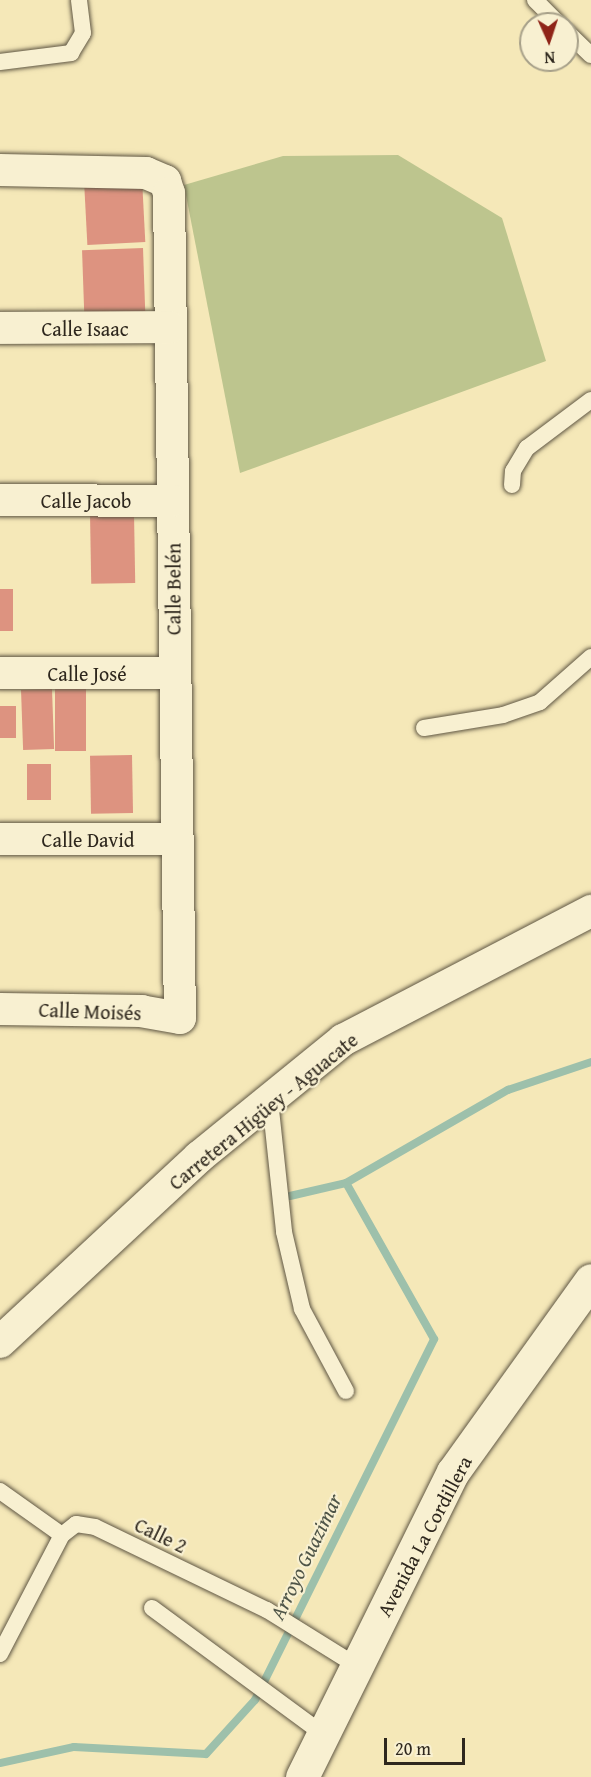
<!DOCTYPE html>
<html>
<head>
<meta charset="utf-8">
<style>
  body { margin:0 }
  #map { position:relative; width:591px; height:1777px; overflow:hidden; background:#f5e8b8; font-family:"Gentium Book Plus",serif }
  div>[style] { position:absolute }
  [style*='--x'] { left:calc(var(--x)*1px); top:calc(var(--y)*1px); width:calc(var(--w)*1px); rotate:calc(var(--a)*1deg) }
  .green>* { inset:0; background:#bdc58e }
  .stream>* { height:8px; margin:-4px; padding:0 4px; transform-origin:4px; border-radius:4px; background:#9dc0ab }
  .building>* { inset:0; background:#dd9380; transform-origin:0 0 }
  .roads { filter:drop-shadow(0 0 2px #605744) drop-shadow(0 0 2px #605744) }
  .lane>* { height:16px; margin:-8px; padding:0 8px; transform-origin:8px; border-radius:8px; background:#f8f0d1 }
  .street>* { height:32px; margin:-16px; padding:0 16px; transform-origin:16px; border-radius:16px; background:#f8f0d1 }
  .secondary>* { height:33px; margin:-16.5px; padding:0 16.5px; transform-origin:16.5px; border-radius:16.5px; background:#f8f0d1 }
  span { translate:-50% -50%; white-space:nowrap; text-align:center; line-height:1.15; -webkit-text-stroke:4.5px #f8f0d1; paint-order:stroke }
  .street-label { font-size:20px; color:#2e271d }
  .water-label { font-size:21px; color:#4f5548; font-style:italic }
  .north { position:absolute; left:519px; top:12px; width:60px; height:60px; box-sizing:border-box; background:#f8f0d1; border:2px solid #a7a089; border-radius:50%; rotate:177deg; font-size:16px; font-weight:700; line-height:24px; text-align:center; color:#2e271d }
  .north::after { content:''; display:block; margin:auto; width:21px; height:27px; background:#8f2418; clip-path:polygon(50% 0,100% 100%,50% 72%,0 100%) }
  .scale { position:absolute; left:384px; top:1738px; width:81px; height:27px; box-sizing:border-box; border:3px solid #2e271d; border-top:0; padding-left:8px; font-size:18px; line-height:21px; white-space:nowrap; color:#2e271d; -webkit-text-stroke:4px #f8f0d1; paint-order:stroke }
</style>
</head>
<body>
<div id="map">
  <div class="green">
    <i style="clip-path:polygon(398px 155px,502px 218px,546px 361px,240px 473px,184px 185px,283px 156px)"></i>
  </div>
  <div class="stream">
    <i style="--x:290;--y:1196;--w:57;--a:-13.1"></i>
    <i style="--x:346;--y:1183;--w:187;--a:-29.9"></i>
    <i style="--x:508;--y:1090;--w:88;--a:-18.6"></i>
    <i style="--x:0;--y:1763;--w:76;--a:-12.2"></i>
    <i style="--x:74;--y:1747;--w:132;--a:3"></i>
    <i style="--x:206;--y:1754;--w:73;--a:-47.8"></i>
    <i style="--x:255;--y:1700;--w:403;--a:-63.6"></i>
    <i style="--x:434;--y:1339;--w:179;--a:-119.4"></i>
  </div>
  <div class="building">
    <i style="left:142px;top:179px;width:63px;height:58px;rotate:87deg"></i>
    <i style="left:143px;top:248px;width:66px;height:61px;rotate:88deg"></i>
    <i style="left:134px;top:513px;width:70px;height:44px;rotate:89deg"></i>
    <i style="left:0;top:589px;width:13px;height:42px"></i>
    <i style="left:55px;top:686px;width:31px;height:65px"></i>
    <i style="left:52px;top:689px;width:60px;height:31px;rotate:88deg"></i>
    <i style="left:0;top:706px;width:16px;height:32px"></i>
    <i style="left:132px;top:755px;width:58px;height:42px;rotate:89deg"></i>
    <i style="left:27px;top:764px;width:24px;height:36px"></i>
  </div>
  <div class="roads">
    <div class="lane">
      <i style="--x:535;--y:0;--w:34;--a:45"></i>
      <i style="--x:567;--y:32;--w:33;--a:44"></i>
      <i style="--x:0;--y:62;--w:72;--a:-7.2"></i>
      <i style="--x:71;--y:53;--w:23;--a:-59"></i>
      <i style="--x:83;--y:33;--w:33;--a:-97"></i>
      <i style="--x:512;--y:485;--w:14;--a:-86"></i>
      <i style="--x:513;--y:471;--w:27;--a:-59"></i>
      <i style="--x:527;--y:448;--w:80;--a:-36.9"></i>
      <i style="--x:424;--y:728;--w:80;--a:-9.3"></i>
      <i style="--x:503;--y:715;--w:39;--a:-19"></i>
      <i style="--x:540;--y:702;--w:68;--a:-41.4"></i>
      <i style="--x:270;--y:1100;--w:133;--a:83.9"></i>
      <i style="--x:284;--y:1232;--w:79;--a:76.8"></i>
      <i style="--x:302;--y:1309;--w:93;--a:61.8"></i>
      <i style="--x:0;--y:1491;--w:76;--a:35.4"></i>
      <i style="--x:152;--y:1608;--w:212;--a:36.4"></i>
      <i style="--x:0;--y:1654;--w:134;--a:-62.5"></i>
      <i style="--x:62;--y:1535;--w:18;--a:-38"></i>
      <i style="--x:76;--y:1524;--w:19;--a:9"></i>
      <i style="--x:95;--y:1527;--w:191;--a:25.8"></i>
      <i style="--x:267;--y:1610;--w:106;--a:31.9"></i>
    </div>
    <div class="street">
      <i style="--x:0;--y:170;--w:146;--a:1.2"></i>
      <i style="--x:146;--y:173;--w:21;--a:23"></i>
      <i style="--x:165;--y:181;--w:13;--a:72"></i>
      <i style="--x:169;--y:193;--w:825;--a:89.24"></i>
      <i style="--x:180;--y:1018;--w:39;--a:-170"></i>
      <i style="--x:142;--y:1011;--w:142;--a:-179.2"></i>
      <i style="--x:0;--y:328;--w:170;--a:-0.3"></i>
      <i style="--x:0;--y:500;--w:172;--a:0.3"></i>
      <i style="--x:0;--y:673;--w:173;--a:0"></i>
      <i style="--x:0;--y:839;--w:175;--a:0"></i>
      <i style="--x:0;--y:1342;--w:272;--a:-42.9"></i>
      <i style="--x:199;--y:1157;--w:186;--a:-39.1"></i>
      <i style="--x:343;--y:1040;--w:280;--a:-27.5"></i>
    </div>
    <div class="secondary">
      <i style="--x:302;--y:1777;--w:340;--a:-63.7"></i>
      <i style="--x:453;--y:1472;--w:236;--a:-54.3"></i>
    </div>
  </div>
  <div class="street-label">
    <span style="left:85px;top:328px">Calle Isaac</span>
    <span style="left:86px;top:500px">Calle Jacob</span>
    <span style="left:173px;top:589px;rotate:-90deg">Calle Belén</span>
    <span style="left:87px;top:673px">Calle José</span>
    <span style="left:88px;top:839px">Calle David</span>
    <span style="left:90px;top:1011px;rotate:2deg">Calle Moisés</span>
    <span style="left:263px;top:1111px;rotate:-39deg">Carretera Higüey - Aguacate</span>
    <span style="left:161px;top:1535px;rotate:26deg">Calle 2</span>
    <span style="left:424px;top:1536px;rotate:-62deg">Avenida La Cordillera</span>
  </div>
  <div class="water-label">
    <span style="left:306px;top:1557px;rotate:-64deg">Arroyo Guazimar</span>
  </div>
  <div class="north">N</div>
  <div class="scale">20 m</div>
</div>
</body>
</html>
